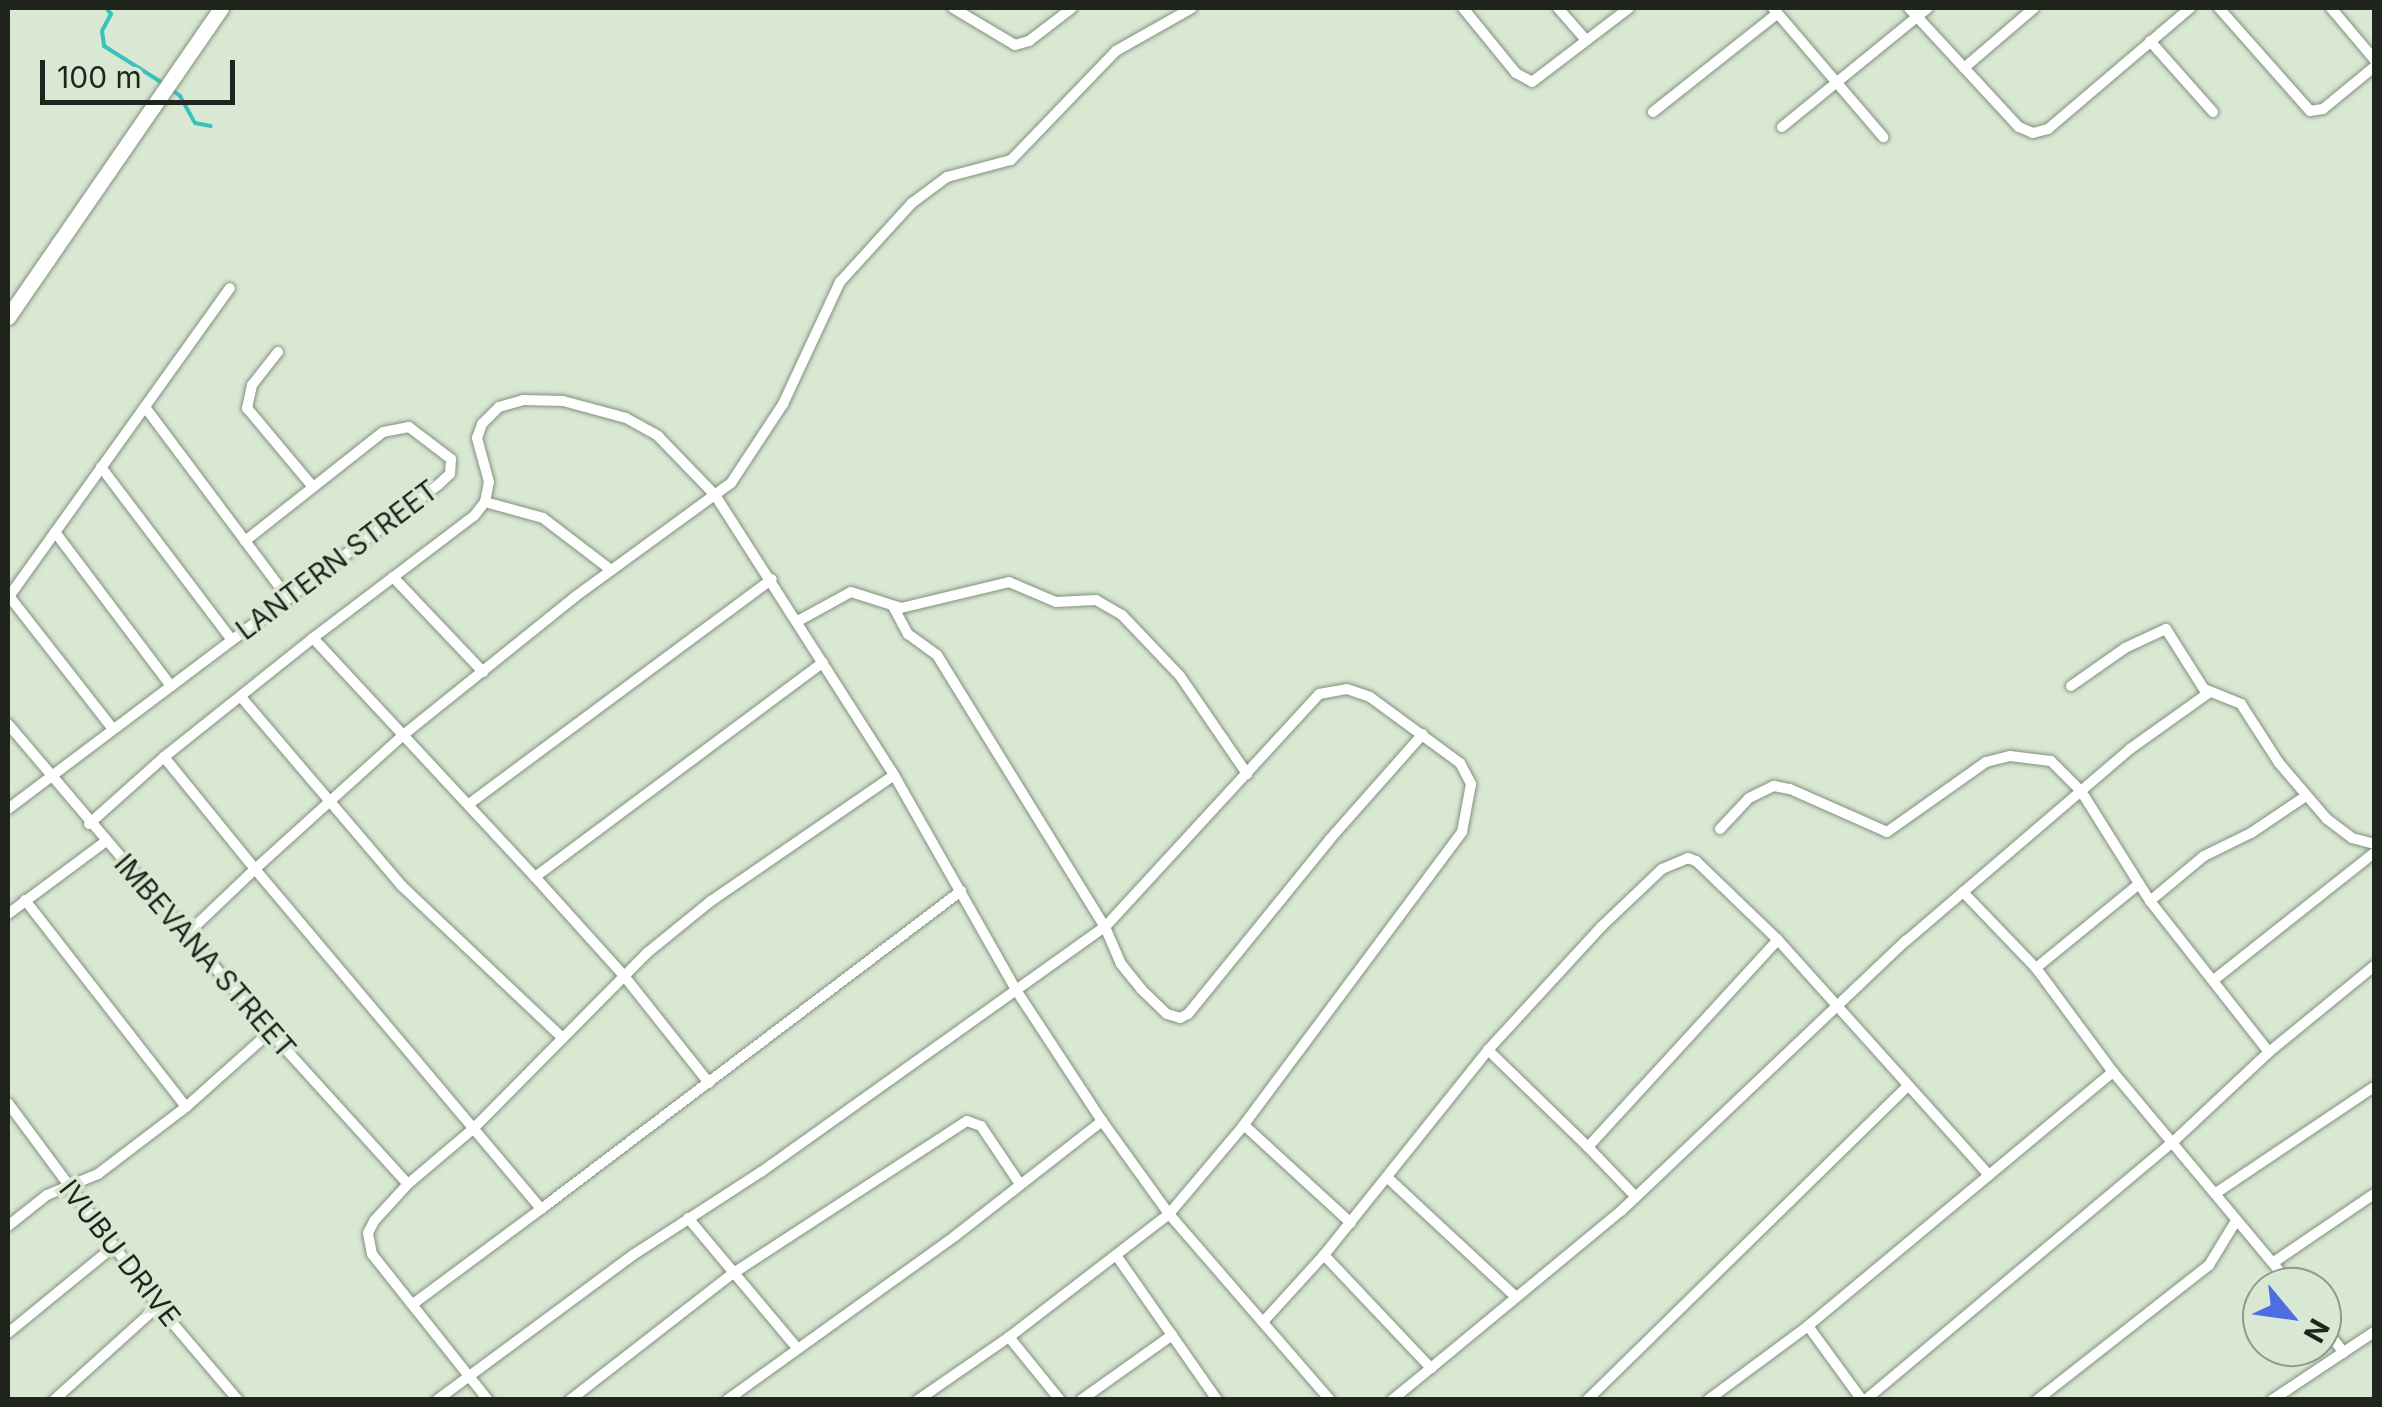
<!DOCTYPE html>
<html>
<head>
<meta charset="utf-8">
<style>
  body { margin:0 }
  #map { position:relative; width:2382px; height:1407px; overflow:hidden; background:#d8e8d3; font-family:Inter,sans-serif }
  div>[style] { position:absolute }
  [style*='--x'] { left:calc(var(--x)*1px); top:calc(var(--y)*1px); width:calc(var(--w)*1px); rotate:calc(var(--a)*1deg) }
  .stream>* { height:4px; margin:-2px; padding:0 2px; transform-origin:2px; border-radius:2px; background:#3ac3bc }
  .roads { filter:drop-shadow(0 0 2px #82917d) drop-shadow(0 0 2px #82917d) }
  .minor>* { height:10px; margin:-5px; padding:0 5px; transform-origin:5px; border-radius:5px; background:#fff }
  .secondary>* { height:15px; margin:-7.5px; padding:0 7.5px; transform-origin:7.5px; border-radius:7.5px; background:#fff }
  span { translate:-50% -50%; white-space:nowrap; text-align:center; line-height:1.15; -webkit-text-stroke:8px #d8e8d3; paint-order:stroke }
  .street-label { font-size:28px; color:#1f251d }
  .frame { position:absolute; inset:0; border:10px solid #1f251d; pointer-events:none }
  .north { position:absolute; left:2242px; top:1267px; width:100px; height:100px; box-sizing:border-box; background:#d8e8d3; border:2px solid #8e9a8a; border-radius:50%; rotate:119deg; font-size:28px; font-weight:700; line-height:40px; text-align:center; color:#1f251d }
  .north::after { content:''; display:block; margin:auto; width:35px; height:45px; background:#4c6ee2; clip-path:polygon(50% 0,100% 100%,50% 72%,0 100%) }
  .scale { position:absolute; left:40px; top:60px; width:195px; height:45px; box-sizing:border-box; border:5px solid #1f251d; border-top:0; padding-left:12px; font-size:30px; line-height:35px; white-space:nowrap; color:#1f251d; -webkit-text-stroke:8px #d8e8d3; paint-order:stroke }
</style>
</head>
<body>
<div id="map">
  <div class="stream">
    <i style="--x:70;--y:8;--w:12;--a:0"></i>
    <i style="--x:106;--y:8;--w:8;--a:50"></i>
    <i style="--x:111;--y:14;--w:19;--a:118"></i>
    <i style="--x:102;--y:31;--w:15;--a:82"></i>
    <i style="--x:104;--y:46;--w:67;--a:32.3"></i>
    <i style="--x:169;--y:88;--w:14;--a:36"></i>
    <i style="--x:180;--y:96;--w:31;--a:61"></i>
    <i style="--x:195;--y:123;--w:16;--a:11"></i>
  </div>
  <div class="roads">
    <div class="minor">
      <i style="--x:953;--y:8;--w:72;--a:30.8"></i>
      <i style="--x:1015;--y:45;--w:15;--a:-16"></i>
      <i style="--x:1029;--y:41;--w:54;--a:-37.5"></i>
      <i style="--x:1463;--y:8;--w:84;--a:50.8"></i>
      <i style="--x:1516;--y:73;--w:18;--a:29"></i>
      <i style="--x:1532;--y:82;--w:122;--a:-37.3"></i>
      <i style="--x:1558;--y:8;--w:43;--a:48.8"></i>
      <i style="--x:1773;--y:8;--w:170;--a:49.5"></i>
      <i style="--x:1909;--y:8;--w:162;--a:47.3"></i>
      <i style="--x:2019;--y:127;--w:15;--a:23"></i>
      <i style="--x:2033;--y:133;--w:16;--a:-15"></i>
      <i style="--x:2048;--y:129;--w:187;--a:-40.4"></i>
      <i style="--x:2219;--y:8;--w:137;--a:48.5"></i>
      <i style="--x:2310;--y:111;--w:13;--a:-9"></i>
      <i style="--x:2323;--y:109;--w:66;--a:-39.5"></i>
      <i style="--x:2331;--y:8;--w:67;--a:49.9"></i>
      <i style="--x:2150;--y:41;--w:95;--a:48.4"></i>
      <i style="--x:1964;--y:68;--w:92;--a:-40.6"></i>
      <i style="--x:1653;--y:112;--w:159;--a:-38.4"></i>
      <i style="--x:1782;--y:127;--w:188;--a:-39.2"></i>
      <i style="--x:278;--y:352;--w:42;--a:128.2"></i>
      <i style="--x:252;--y:385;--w:24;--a:102"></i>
      <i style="--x:247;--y:408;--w:103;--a:50.1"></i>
      <i style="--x:145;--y:407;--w:239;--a:53.2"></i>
      <i style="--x:101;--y:467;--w:217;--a:52.9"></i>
      <i style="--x:485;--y:502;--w:60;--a:15.4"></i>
      <i style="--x:543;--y:518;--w:86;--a:37.4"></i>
      <i style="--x:55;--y:532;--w:193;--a:53"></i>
      <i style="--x:393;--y:577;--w:131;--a:46.5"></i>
      <i style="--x:9;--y:596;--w:169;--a:52"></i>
      <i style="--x:8;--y:598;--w:381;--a:-54.4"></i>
      <i style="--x:894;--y:608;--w:30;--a:62"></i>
      <i style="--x:908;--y:634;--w:36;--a:36"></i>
      <i style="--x:937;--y:655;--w:320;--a:58.3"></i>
      <i style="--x:1105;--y:927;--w:316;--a:-47.4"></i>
      <i style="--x:1319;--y:694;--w:28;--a:-10"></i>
      <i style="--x:1347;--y:689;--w:24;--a:19"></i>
      <i style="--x:1370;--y:697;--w:112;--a:36.3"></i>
      <i style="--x:1460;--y:763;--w:24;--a:62"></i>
      <i style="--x:1471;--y:784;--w:49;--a:100.6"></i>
      <i style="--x:1462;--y:832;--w:365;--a:126.7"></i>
      <i style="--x:1244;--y:1125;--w:116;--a:130.1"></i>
      <i style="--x:1169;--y:1214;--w:202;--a:142.4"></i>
      <i style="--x:1009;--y:1337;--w:111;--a:145.3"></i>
      <i style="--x:798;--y:621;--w:60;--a:-28.7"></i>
      <i style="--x:851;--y:592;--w:52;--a:17.7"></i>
      <i style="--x:901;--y:608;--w:111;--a:-13.5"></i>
      <i style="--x:1009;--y:582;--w:51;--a:23.1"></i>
      <i style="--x:1056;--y:602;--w:40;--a:-2.9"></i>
      <i style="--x:1096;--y:600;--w:30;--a:30"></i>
      <i style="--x:1122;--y:615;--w:84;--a:46.4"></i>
      <i style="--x:1180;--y:676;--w:119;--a:55.6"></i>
      <i style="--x:313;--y:638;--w:326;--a:47.1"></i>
      <i style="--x:2071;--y:686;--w:66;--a:-35.1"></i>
      <i style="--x:2125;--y:648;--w:45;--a:-24.9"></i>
      <i style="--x:2166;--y:629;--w:71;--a:57.7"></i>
      <i style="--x:2204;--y:689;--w:40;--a:22"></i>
      <i style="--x:2241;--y:704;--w:70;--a:57.2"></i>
      <i style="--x:2279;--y:763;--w:74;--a:49.4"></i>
      <i style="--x:2327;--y:819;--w:31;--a:37"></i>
      <i style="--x:2352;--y:838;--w:23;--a:15"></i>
      <i style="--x:241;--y:697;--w:248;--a:49.6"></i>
      <i style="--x:402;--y:886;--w:221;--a:43.4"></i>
      <i style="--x:8;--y:724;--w:404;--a:49.6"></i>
      <i style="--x:270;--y:1032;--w:205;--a:47.8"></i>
      <i style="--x:164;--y:757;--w:144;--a:50.9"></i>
      <i style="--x:255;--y:869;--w:198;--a:-42.1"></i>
      <i style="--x:402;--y:736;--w:223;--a:-38.8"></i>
      <i style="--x:576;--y:596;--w:192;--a:-36.1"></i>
      <i style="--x:731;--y:483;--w:95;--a:-56.6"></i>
      <i style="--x:783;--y:404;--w:135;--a:-65"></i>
      <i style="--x:840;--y:282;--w:107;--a:-47.7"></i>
      <i style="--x:912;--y:203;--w:44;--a:-36.6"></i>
      <i style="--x:947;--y:177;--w:66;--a:-14.9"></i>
      <i style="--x:1011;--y:160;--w:151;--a:-46.1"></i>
      <i style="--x:1116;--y:51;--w:87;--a:-29.5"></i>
      <i style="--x:469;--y:804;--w:377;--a:-36.6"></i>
      <i style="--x:8;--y:809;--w:538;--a:-37"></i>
      <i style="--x:438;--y:485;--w:16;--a:-43"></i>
      <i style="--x:450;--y:474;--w:15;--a:-86"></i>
      <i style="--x:451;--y:459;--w:53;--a:-142.7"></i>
      <i style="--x:409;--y:427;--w:26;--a:169"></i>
      <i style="--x:383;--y:432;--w:176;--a:141.7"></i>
      <i style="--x:89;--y:824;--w:101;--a:-41.8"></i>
      <i style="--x:164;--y:757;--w:191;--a:-38.6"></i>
      <i style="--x:313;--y:638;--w:202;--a:-37.2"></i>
      <i style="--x:474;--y:516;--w:18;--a:-52"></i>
      <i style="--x:485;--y:502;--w:20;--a:-79"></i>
      <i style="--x:489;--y:482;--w:46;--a:-105.3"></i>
      <i style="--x:477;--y:438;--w:15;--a:-70"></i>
      <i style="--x:482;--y:424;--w:24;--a:-45"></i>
      <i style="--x:499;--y:407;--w:25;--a:-16"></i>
      <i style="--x:523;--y:400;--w:40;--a:1.4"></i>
      <i style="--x:563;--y:401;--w:65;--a:15.1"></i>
      <i style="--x:626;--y:418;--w:37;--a:29"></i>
      <i style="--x:658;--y:436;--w:82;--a:46"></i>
      <i style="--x:715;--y:495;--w:332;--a:57.4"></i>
      <i style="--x:894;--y:775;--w:247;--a:60.4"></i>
      <i style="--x:1016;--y:990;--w:157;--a:56.7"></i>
      <i style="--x:1102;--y:1121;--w:115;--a:54.2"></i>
      <i style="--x:1169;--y:1214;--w:246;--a:49.1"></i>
      <i style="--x:1720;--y:829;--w:42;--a:-46.9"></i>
      <i style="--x:1749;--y:798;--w:28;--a:-26"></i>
      <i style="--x:1774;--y:786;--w:16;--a:11"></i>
      <i style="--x:1790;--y:789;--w:106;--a:23.9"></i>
      <i style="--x:1887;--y:832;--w:121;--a:-35.3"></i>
      <i style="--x:1986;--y:762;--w:25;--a:-14"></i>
      <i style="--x:2010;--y:756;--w:41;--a:7"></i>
      <i style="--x:2051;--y:761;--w:42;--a:45"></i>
      <i style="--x:2081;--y:791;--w:130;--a:57.9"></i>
      <i style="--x:2150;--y:901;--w:192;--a:51.8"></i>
      <i style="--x:2269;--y:1052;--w:130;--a:136.9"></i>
      <i style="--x:2174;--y:1141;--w:403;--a:140"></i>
      <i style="--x:1963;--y:892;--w:105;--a:46.2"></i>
      <i style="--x:2036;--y:968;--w:129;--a:53.5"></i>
      <i style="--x:2113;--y:1072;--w:280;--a:50.1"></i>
      <i style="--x:25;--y:900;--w:262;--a:52.1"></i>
      <i style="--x:186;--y:1107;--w:113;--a:-41.8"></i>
      <i style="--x:2150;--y:901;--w:70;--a:-39.8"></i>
      <i style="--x:2204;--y:856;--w:52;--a:-26.1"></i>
      <i style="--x:2251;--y:833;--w:66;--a:-33.9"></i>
      <i style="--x:8;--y:914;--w:121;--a:-36.6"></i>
      <i style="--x:187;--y:934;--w:94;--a:-43.7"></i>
      <i style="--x:255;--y:869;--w:444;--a:49.9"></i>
      <i style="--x:541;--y:1209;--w:159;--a:143.4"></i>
      <i style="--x:2036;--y:968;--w:133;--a:-39.2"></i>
      <i style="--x:2215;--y:979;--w:203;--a:-38.4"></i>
      <i style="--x:1488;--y:1050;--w:167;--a:-47.4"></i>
      <i style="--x:1601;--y:927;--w:84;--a:-43.6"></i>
      <i style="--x:1662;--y:869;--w:28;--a:-23"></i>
      <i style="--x:1688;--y:858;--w:9;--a:21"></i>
      <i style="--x:1696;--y:861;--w:114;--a:43.9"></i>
      <i style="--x:1778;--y:940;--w:316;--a:48.1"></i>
      <i style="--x:2269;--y:1052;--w:136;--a:-39.3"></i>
      <i style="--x:709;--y:1083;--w:135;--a:-128.4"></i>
      <i style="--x:625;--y:977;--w:135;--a:-132"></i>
      <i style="--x:535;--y:877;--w:359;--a:-36.7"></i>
      <i style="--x:8;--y:1103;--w:252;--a:53.5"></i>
      <i style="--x:158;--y:1306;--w:123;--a:49.6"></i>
      <i style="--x:1244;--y:1125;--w:145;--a:42.5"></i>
      <i style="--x:1588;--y:1147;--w:69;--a:46.2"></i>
      <i style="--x:1389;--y:1179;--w:173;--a:42.9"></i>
      <i style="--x:2216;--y:1193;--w:190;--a:-33.9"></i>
      <i style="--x:541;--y:1209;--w:527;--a:-37.13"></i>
      <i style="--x:688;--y:1218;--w:170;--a:50"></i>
      <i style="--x:8;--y:1226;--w:50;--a:-38.5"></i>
      <i style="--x:47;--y:1195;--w:55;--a:-22.4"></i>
      <i style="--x:98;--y:1174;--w:111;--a:-37.3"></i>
      <i style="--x:1116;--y:1255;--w:177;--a:55.1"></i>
      <i style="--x:1324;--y:1255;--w:263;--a:-51.3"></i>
      <i style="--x:1488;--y:1050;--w:139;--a:44.1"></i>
      <i style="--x:1588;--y:1147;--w:281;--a:-47.5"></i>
      <i style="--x:2274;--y:1262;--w:121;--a:-34.2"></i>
      <i style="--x:1263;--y:1322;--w:91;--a:-47.7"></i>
      <i style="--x:1324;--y:1255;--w:156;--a:46.6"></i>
      <i style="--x:1431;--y:1368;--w:50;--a:140.6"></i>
      <i style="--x:2322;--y:1324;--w:36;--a:53"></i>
      <i style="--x:8;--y:1333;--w:136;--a:-39.3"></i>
      <i style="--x:1009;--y:1337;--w:81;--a:51"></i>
      <i style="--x:1431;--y:1368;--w:246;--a:-39.6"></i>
      <i style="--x:1621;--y:1211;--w:393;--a:-43.5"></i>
      <i style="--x:1906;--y:941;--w:295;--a:-40.6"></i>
      <i style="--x:2130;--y:749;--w:98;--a:-35.5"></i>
      <i style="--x:54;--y:1400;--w:140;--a:-42.1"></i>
      <i style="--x:437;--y:1400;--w:244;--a:-36.5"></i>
      <i style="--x:633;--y:1255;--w:153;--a:-33"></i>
      <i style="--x:761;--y:1172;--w:422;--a:-35.5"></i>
      <i style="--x:1105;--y:927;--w:40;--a:66.6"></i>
      <i style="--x:1121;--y:964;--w:32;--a:51"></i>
      <i style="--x:1141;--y:989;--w:36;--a:44"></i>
      <i style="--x:1167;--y:1014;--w:14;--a:17"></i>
      <i style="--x:1180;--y:1018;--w:9;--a:-27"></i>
      <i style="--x:1188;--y:1014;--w:225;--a:-50.9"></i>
      <i style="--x:1330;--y:839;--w:140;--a:-48.5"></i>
      <i style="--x:488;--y:1400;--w:186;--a:-128.5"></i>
      <i style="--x:372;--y:1254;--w:21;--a:-101"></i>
      <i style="--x:368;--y:1233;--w:13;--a:-63"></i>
      <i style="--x:374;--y:1221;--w:50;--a:-47.4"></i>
      <i style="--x:408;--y:1184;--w:87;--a:-40.3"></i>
      <i style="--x:474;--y:1128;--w:246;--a:-45.3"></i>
      <i style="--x:647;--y:953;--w:82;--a:-39.1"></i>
      <i style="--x:711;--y:901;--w:222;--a:-34.5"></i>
      <i style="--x:570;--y:1400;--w:205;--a:-37.9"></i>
      <i style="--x:732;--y:1274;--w:280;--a:-33.1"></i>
      <i style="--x:967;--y:1121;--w:15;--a:20"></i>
      <i style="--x:981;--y:1126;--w:70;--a:56.1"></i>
      <i style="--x:727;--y:1400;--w:281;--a:-35.7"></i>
      <i style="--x:955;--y:1236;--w:187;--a:-38"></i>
      <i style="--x:1081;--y:1400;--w:112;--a:-35.5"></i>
      <i style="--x:1587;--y:1400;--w:449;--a:-44.4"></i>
      <i style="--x:1708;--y:1400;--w:124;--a:-36.5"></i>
      <i style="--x:1862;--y:1400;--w:92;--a:-126.1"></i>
      <i style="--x:1808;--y:1326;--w:397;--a:-39.8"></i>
      <i style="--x:2037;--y:1400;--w:219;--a:-38.1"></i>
      <i style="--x:2209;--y:1265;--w:52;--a:-58.5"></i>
      <i style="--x:2272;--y:1400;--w:123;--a:-33.7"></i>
    </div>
    <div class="secondary">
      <i style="--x:8;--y:317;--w:375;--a:-55.4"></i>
    </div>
  </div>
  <div class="street-label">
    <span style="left:337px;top:560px;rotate:-37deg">LANTERN STREET</span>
    <span style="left:205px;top:956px;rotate:49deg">IMBEVANA STREET</span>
    <span style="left:120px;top:1253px;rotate:52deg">IVUBU DRIVE</span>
  </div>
  <div class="frame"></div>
  <div class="north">N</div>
  <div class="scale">100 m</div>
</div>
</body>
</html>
